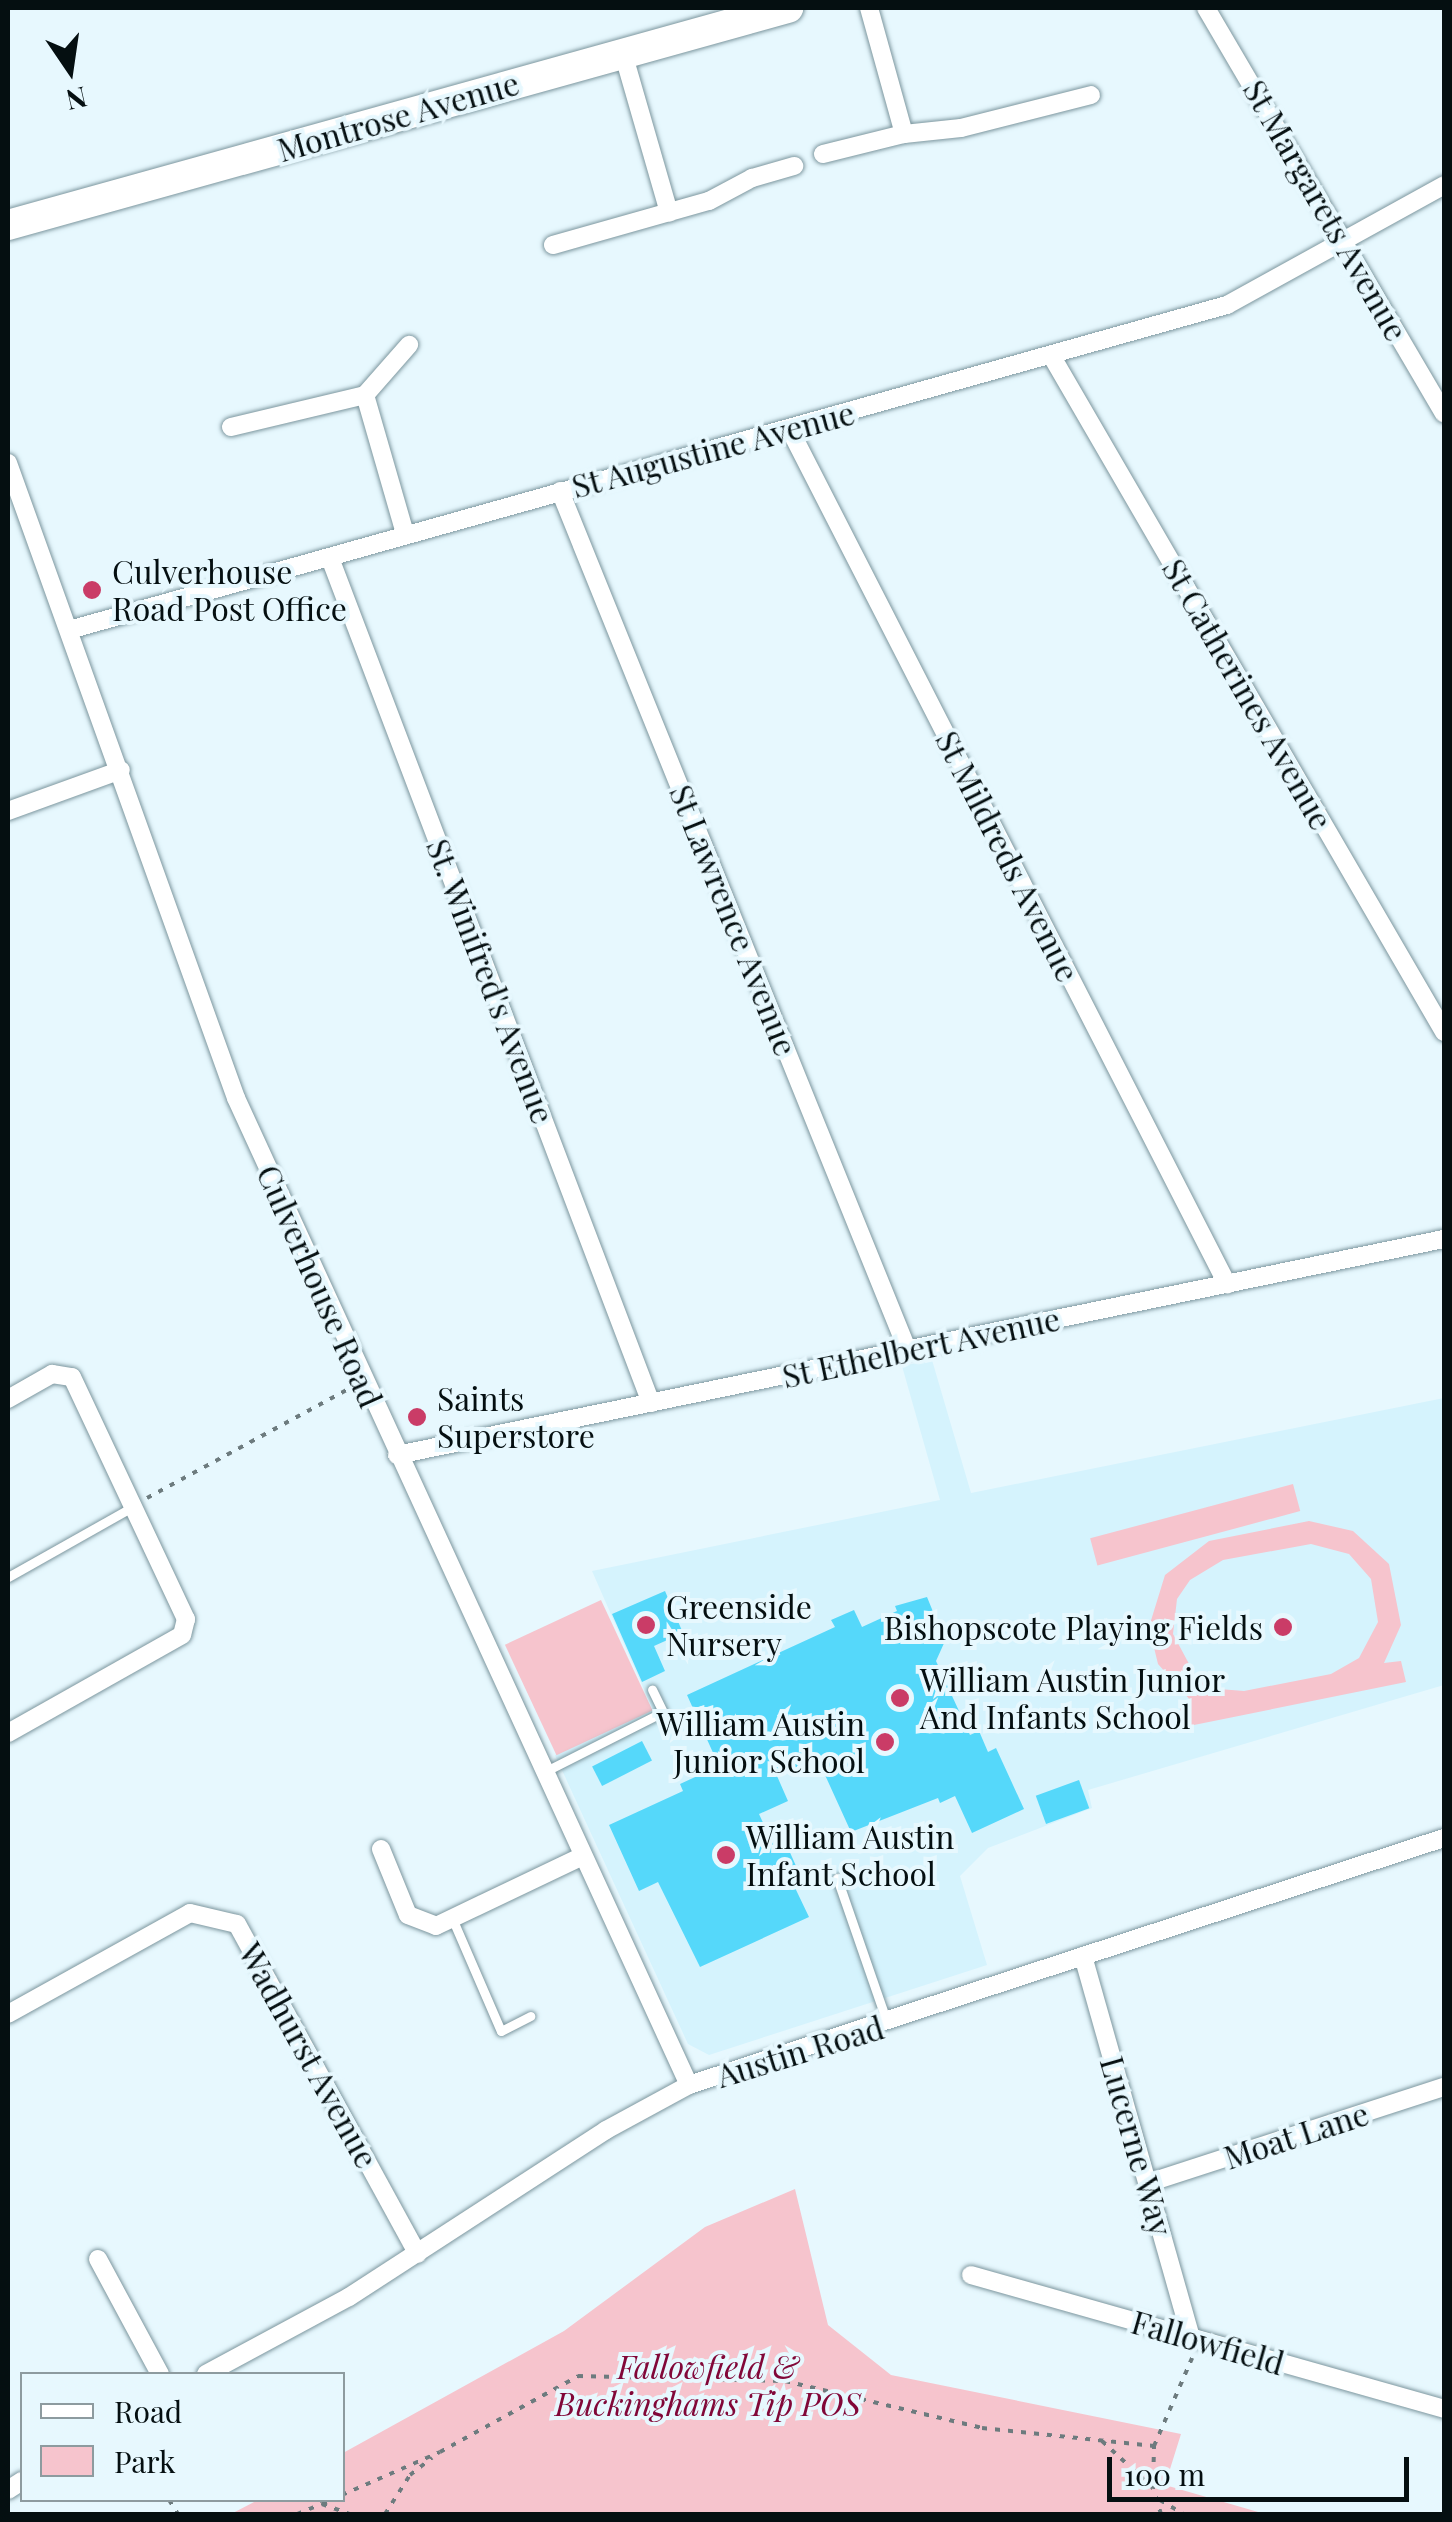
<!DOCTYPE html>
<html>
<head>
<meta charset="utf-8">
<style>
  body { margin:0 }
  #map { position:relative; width:1452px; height:2522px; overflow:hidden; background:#e7f8fe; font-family:"Playfair Display",serif }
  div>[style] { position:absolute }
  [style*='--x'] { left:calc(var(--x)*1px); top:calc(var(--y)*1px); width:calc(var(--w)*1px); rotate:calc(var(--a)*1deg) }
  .built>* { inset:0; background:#d5f3fd }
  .green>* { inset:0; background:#f6c4cd; transform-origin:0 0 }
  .building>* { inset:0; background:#55d8fa; transform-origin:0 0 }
  .path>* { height:4px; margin-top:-2px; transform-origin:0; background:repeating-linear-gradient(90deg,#6d7b7e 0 5px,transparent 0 13px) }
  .roads { filter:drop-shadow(0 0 2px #7c969e) drop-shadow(0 0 2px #7c969e) }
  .service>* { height:9px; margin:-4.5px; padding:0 4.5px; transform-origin:4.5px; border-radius:4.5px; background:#fff }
  .minor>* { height:18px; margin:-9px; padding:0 9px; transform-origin:9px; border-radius:9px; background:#fff }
  .primary>* { height:30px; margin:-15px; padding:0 15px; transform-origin:15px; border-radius:15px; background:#fff }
  .dots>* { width:28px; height:28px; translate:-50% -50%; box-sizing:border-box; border:5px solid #e7f8fe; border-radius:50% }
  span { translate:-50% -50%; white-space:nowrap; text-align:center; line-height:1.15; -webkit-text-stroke:8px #e7f8fe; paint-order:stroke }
  .street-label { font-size:32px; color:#050f11 }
  .poi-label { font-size:32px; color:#050f11 }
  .left { translate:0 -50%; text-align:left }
  .right { translate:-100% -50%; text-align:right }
  .park-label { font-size:32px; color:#810738; font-style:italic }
  .frame { position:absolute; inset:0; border:10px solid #050f11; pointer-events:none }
  .legend { position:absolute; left:20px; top:2372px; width:325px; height:130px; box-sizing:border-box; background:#e7f8fe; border:2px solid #8d9b9f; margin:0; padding:12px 18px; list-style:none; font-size:30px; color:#050f11 }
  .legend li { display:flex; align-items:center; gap:20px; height:50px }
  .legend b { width:50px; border:2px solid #8d9b9f }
  .north { position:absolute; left:20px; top:20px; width:100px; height:100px; -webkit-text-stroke:8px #e7f8fe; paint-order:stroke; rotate:167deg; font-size:28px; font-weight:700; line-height:40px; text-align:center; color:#050f11 }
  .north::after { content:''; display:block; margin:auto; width:35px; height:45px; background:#050f11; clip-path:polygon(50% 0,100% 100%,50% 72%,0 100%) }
  .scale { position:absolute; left:1107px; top:2457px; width:302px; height:45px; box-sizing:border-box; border:5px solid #050f11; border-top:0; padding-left:12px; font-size:30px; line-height:35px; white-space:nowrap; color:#050f11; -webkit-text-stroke:8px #e7f8fe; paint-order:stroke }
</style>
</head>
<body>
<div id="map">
  <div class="built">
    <i style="clip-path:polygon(932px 1360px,971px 1493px,1444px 1398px,1444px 1685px,1088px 1790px,1092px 1808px,988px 1848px,960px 1876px,987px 1965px,709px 2055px,688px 2044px,555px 1755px,653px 1710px,592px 1571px,940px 1500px,902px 1366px)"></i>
  </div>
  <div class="green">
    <i style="left:1293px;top:1484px;width:28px;height:210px;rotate:75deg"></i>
    <i style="clip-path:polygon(evenodd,1309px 1521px,1353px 1531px,1389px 1564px,1401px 1625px,1384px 1663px,1401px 1661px,1406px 1682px,1184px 1727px,1179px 1704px,1191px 1701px,1158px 1664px,1149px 1627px,1165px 1575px,1209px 1541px,1309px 1521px,1311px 1544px,1349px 1554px,1371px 1579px,1378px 1622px,1359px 1658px,1331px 1674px,1244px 1691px,1219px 1689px,1195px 1675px,1173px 1634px,1177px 1599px,1190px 1580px,1223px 1560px,1311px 1544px)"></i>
    <i style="left:601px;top:1600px;width:122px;height:106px;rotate:65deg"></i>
    <i style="clip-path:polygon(795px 2189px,828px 2325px,891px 2375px,1181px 2434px,1165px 2485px,1265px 2514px,231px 2514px,258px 2500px,342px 2500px,343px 2453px,564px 2331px,705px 2227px)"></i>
  </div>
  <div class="building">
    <i style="clip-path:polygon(665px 1591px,683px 1633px,654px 1646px,665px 1671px,642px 1682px,612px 1614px)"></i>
    <i style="clip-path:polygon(927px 1597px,945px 1641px,936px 1661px,970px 1735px,979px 1731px,988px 1752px,996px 1748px,1024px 1809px,972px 1833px,955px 1796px,940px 1803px,938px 1798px,851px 1832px,820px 1764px,808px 1769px,805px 1763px,777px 1776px,788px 1801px,759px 1814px,777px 1853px,788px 1848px,796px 1866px,787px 1871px,809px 1917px,700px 1967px,658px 1882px,639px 1891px,609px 1825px,683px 1791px,680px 1784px,719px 1766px,687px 1695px,835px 1627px,831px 1620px,854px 1610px,862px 1627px,897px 1611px,895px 1606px)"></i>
    <i style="left:642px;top:1741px;width:22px;height:56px;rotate:63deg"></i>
    <i style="left:1079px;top:1780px;width:30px;height:46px;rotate:70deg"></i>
  </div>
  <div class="path">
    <i style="--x:147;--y:1498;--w:230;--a:-28.4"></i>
    <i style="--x:1102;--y:2441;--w:69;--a:42.7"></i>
    <i style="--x:342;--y:2495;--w:107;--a:-23.7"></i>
    <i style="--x:440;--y:2452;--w:158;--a:-28.8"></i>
    <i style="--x:578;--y:2376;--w:207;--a:1.4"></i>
    <i style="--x:785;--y:2381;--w:203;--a:13.4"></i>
    <i style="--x:982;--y:2428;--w:173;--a:6"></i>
    <i style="--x:169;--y:2500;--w:17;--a:57"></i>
    <i style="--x:1160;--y:2500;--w:27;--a:31"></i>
    <i style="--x:322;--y:2504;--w:12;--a:-20"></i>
    <i style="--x:297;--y:2514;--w:27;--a:-22"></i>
    <i style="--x:322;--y:2504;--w:29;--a:20"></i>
    <i style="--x:385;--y:2514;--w:46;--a:-57.3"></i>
    <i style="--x:410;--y:2475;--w:28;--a:-38"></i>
    <i style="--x:1161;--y:2514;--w:27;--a:-107"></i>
    <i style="--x:1153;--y:2488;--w:42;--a:-88.6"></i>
    <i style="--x:1154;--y:2446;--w:96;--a:-66.6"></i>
  </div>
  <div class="roads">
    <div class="service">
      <i style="--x:8;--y:1577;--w:142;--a:-29.4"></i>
      <i style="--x:544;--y:1772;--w:133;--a:-26.8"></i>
      <i style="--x:663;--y:1712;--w:25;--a:-116"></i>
      <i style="--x:837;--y:1878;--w:152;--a:70.9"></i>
      <i style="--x:452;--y:1918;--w:123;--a:66.6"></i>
      <i style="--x:501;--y:2031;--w:33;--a:-27"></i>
    </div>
    <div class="minor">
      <i style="--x:1206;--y:8;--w:470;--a:59.6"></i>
      <i style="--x:623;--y:53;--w:166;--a:73.9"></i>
      <i style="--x:904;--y:134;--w:57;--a:-6"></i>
      <i style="--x:961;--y:128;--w:134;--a:-14.2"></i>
      <i style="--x:823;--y:154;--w:83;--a:-13.9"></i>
      <i style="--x:904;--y:134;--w:131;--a:-105.5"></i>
      <i style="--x:553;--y:245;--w:162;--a:-15.8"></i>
      <i style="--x:709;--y:201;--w:49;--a:-28.1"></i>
      <i style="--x:752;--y:178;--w:44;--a:-15.9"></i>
      <i style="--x:1051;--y:355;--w:783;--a:59.86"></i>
      <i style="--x:365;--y:395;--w:67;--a:-48.7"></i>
      <i style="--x:231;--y:427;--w:138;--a:-13.4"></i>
      <i style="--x:365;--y:395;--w:145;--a:73.9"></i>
      <i style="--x:789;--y:428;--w:962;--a:62.9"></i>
      <i style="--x:8;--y:463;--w:675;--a:70.25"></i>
      <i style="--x:236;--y:1098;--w:1086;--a:65.35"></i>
      <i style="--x:560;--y:491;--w:926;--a:67.98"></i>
      <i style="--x:330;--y:558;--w:904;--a:69.2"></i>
      <i style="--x:69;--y:630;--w:1203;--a:-15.68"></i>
      <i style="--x:1227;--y:305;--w:248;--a:-28.9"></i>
      <i style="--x:8;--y:811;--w:120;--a:-19.9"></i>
      <i style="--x:8;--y:1399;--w:51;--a:-29.6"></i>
      <i style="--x:52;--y:1374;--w:20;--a:9"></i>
      <i style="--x:72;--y:1377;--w:268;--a:64.8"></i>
      <i style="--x:186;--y:1619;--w:16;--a:104"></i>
      <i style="--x:182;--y:1635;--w:200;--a:150.6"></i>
      <i style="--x:397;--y:1455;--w:1069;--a:-11.66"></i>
      <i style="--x:381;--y:1849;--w:71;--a:67.8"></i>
      <i style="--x:408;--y:1915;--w:30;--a:21"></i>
      <i style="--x:436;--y:1926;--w:163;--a:-25.5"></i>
      <i style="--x:1083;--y:1956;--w:396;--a:74.2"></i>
      <i style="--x:8;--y:2014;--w:208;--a:-29"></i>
      <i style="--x:190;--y:1913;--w:48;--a:13.2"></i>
      <i style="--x:237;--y:1924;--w:376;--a:61.3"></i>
      <i style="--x:1148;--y:2183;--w:311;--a:-18"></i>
      <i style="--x:98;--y:2259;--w:131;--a:61.7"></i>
      <i style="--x:971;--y:2275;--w:492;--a:15.8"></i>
      <i style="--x:206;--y:2374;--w:162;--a:-28.3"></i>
      <i style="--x:349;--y:2297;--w:306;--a:-33"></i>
      <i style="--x:606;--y:2130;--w:94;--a:-28.5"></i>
      <i style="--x:689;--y:2085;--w:794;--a:-18.12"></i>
      <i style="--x:8;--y:2490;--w:17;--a:-33"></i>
    </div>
    <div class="primary">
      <i style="--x:8;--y:225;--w:810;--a:-15.55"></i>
    </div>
  </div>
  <div class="dots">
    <i style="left:92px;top:590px;background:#ca3c67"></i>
    <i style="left:417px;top:1417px;background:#ca3c67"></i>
    <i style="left:646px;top:1625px;background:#ca3c67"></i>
    <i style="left:1283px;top:1627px;background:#ca3c67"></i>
    <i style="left:900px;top:1698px;background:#ca3c67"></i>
    <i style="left:885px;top:1742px;background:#ca3c67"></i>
    <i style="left:726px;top:1855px;background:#ca3c67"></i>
  </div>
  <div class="street-label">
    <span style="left:398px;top:116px;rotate:-16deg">Montrose Avenue</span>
    <span style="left:1326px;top:210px;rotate:60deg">St Margarets Avenue</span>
    <span style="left:713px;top:449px;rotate:-15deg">St Augustine Avenue</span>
    <span style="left:1248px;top:694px;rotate:60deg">St Catherines Avenue</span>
    <span style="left:1008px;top:856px;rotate:63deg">St Mildreds Avenue</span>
    <span style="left:734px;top:920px;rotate:68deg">St Lawrence Avenue</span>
    <span style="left:491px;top:981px;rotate:69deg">St. Winifred's Avenue</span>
    <span style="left:320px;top:1286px;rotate:66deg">Culverhouse Road</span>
    <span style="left:921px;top:1347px;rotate:-12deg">St Ethelbert Avenue</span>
    <span style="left:800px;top:2051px;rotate:-17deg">Austin Road</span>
    <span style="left:309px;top:2055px;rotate:61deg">Wadhurst Avenue</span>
    <span style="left:1296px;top:2135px;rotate:-18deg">Moat Lane</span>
    <span style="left:1137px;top:2146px;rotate:74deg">Lucerne Way</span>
    <span style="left:1208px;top:2342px;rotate:16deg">Fallowfield</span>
  </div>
  <div class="poi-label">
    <span class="left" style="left:112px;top:590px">Culverhouse<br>Road Post Office</span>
    <span class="left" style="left:437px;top:1417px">Saints<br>Superstore</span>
    <span class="left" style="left:666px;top:1625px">Greenside<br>Nursery</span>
    <span class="right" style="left:1263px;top:1627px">Bishopscote Playing Fields</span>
    <span class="left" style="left:920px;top:1698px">William Austin Junior<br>And Infants School</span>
    <span class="right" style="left:865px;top:1742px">William Austin<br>Junior School</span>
    <span class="left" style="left:746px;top:1855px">William Austin<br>Infant School</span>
  </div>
  <div class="park-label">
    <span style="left:708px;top:2385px">Fallowfield &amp;<br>Buckinghams Tip POS</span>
  </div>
  <div class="frame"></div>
  <ul class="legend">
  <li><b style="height:12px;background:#fff"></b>Road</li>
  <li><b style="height:28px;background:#f6c4cd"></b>Park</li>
  </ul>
  <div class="north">N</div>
  <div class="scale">100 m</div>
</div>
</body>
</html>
